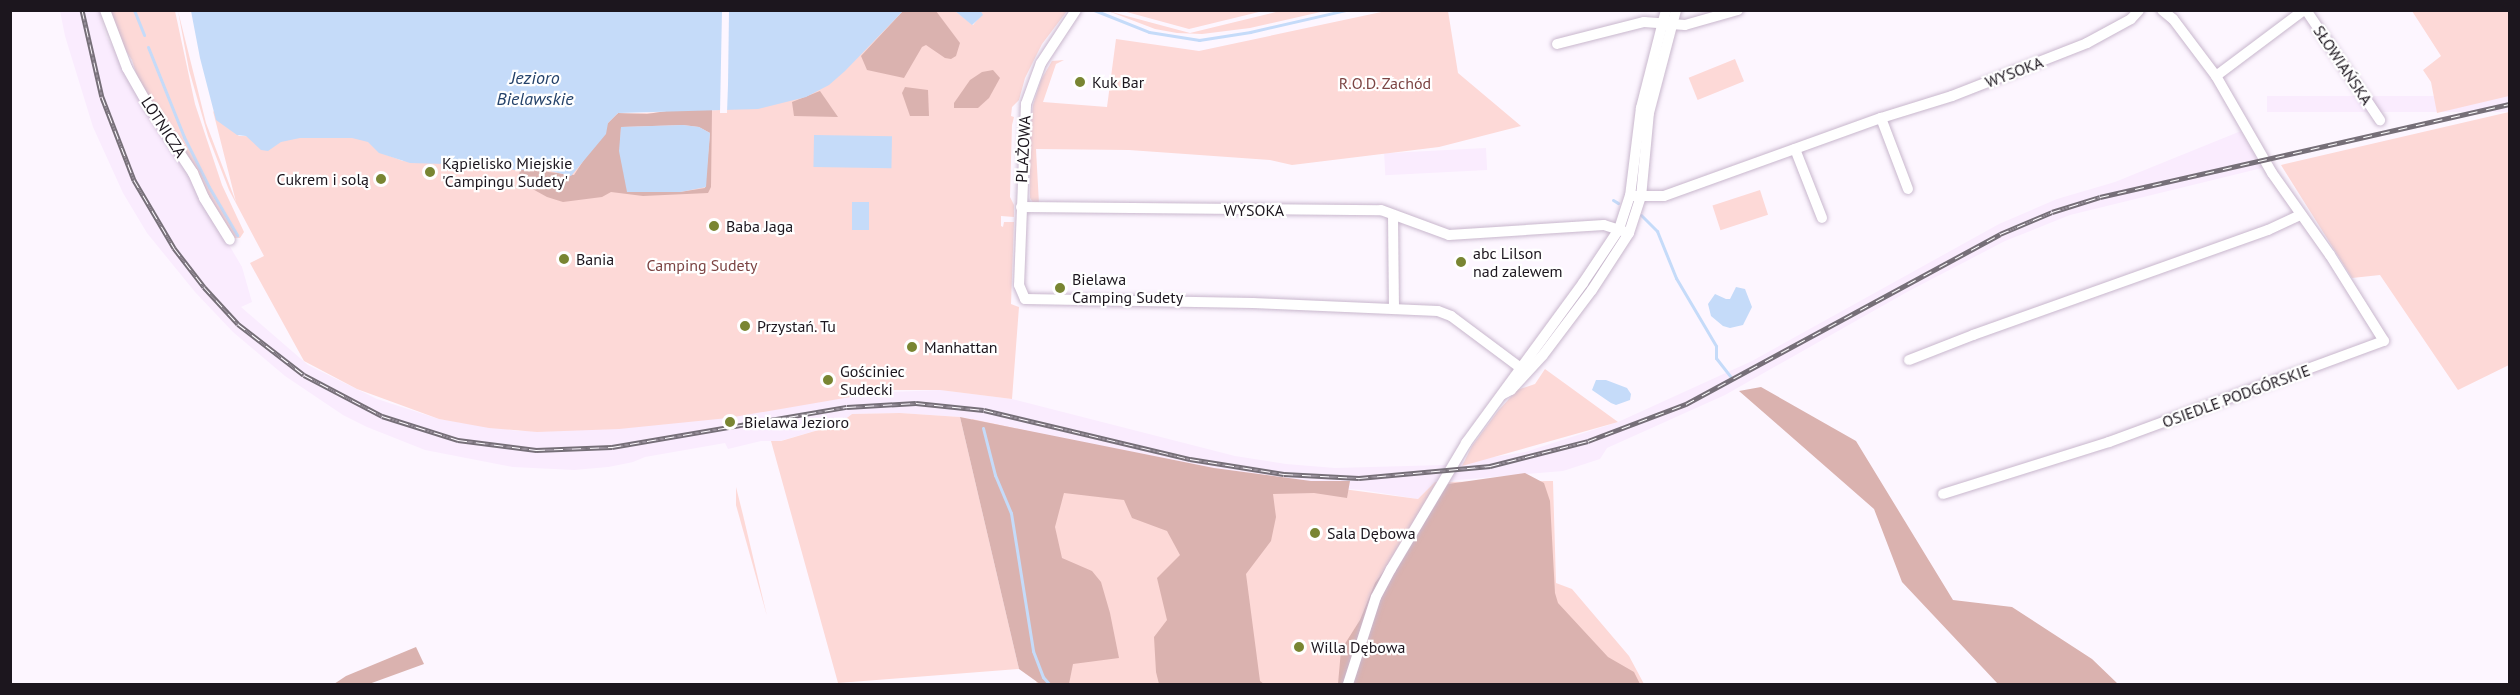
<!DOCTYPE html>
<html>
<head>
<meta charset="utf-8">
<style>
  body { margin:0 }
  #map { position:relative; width:2520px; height:695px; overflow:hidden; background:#fdf6ff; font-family:"PT Sans",sans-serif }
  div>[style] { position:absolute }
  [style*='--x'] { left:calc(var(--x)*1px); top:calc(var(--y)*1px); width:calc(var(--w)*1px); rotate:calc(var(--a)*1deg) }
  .built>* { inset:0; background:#faecfe; transform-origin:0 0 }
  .green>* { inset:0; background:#fdd9d7; transform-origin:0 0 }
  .forest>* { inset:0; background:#dab2af }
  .water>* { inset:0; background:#c5dbf9; transform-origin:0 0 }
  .pier>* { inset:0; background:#fdf6ff }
  .stream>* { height:3px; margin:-1.5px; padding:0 1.5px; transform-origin:1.5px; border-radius:1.5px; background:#c5dbf9 }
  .roads { filter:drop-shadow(0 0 2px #c8b7cd) drop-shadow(0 0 2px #c8b7cd) }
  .street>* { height:10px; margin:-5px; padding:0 5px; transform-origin:5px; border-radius:5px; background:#fff }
  .rail>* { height:5px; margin-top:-2.5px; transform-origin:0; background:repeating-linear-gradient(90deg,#fff 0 9px,#766f78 0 18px); box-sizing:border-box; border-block:2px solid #766f78 }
  .dots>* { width:16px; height:16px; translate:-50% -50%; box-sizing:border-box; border:3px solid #fff; border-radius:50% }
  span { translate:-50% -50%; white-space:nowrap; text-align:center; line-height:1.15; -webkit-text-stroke:4.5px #fff; paint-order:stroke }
  .street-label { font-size:16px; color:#1c161e }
  .poi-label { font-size:16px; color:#1c161e }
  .left { translate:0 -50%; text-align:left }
  .right { translate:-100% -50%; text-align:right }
  .park-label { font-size:16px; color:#7c4443 }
  .water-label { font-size:18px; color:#24426a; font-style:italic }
  .frame { position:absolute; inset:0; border:12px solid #1c161e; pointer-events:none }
</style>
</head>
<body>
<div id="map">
  <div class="built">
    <i style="clip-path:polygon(60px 11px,99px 11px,106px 36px,242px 267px,252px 302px,241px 307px,308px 365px,377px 399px,439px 419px,518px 431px,749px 414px,867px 393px,941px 390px,1012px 399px,1235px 456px,1286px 464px,1335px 468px,1444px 465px,1525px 452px,1618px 422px,1752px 361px,1999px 224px,2057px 199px,2115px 182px,2241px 131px,2262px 168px,2070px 215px,2005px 241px,1907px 292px,1725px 395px,1607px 448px,1600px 459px,1563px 471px,1435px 482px,1418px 499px,1362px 490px,1318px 487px,1130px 455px,961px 417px,900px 413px,852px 414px,839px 424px,780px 441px,761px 441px,728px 449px,725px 443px,645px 457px,633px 462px,608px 467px,574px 470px,513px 467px,425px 450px,367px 427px,343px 415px,285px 376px,233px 332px,195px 292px,147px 233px,123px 193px,93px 127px,65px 36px)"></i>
    <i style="left:2509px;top:96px;width:16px;height:242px;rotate:90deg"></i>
    <i style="left:1486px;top:148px;width:22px;height:102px;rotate:87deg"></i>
  </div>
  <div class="green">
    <i style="clip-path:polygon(107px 11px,175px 11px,195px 104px,222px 185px,244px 232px,240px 238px,233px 238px,139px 83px,132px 60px,118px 39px)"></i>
    <i style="clip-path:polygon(178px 11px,206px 123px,236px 202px,213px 111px,239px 136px,362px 137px,387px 155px,403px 161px,480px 165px,486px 159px,617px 114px,720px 110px,903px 11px,955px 11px,973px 25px,982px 14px,981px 11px,1067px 11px,1042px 44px,1025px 78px,1019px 100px,1012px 107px,1011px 116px,1014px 117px,1012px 125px,1010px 197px,1014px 205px,1014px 217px,1001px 216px,1001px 226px,1003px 227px,1004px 222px,1014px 222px,1011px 304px,1019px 307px,1012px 399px,940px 390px,891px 390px,728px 418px,619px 429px,537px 432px,489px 428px,439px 419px,357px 389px,304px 361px,250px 263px,264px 256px,229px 190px,208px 136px,189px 70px)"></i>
    <i style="clip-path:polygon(1108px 11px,1190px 33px,1280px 11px,1325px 11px,1250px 28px,1202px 34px,1177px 33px,1155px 29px)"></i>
    <i style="clip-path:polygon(1123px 11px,1123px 10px,1263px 11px,1189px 29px)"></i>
    <i style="clip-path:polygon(1386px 11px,1448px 11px,1458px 73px,1521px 126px,1439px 147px,1292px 165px,1270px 160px,1129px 150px,1036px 149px,1039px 204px,1034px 204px,1030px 198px,1030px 137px,1033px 105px,1041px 80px,1052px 61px,1064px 60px,1056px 64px,1043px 102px,1107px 107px,1116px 39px,1199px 51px)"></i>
    <i style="clip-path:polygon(2412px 11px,2509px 11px,2509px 96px,2437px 113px,2431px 82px,2423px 70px,2441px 56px)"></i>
    <i style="left:1735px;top:59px;width:24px;height:50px;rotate:68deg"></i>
    <i style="clip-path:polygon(2509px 112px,2509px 365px,2458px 390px,2380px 275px,2352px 278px,2281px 165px)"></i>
    <i style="left:1760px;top:190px;width:26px;height:50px;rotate:72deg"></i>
    <i style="clip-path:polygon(1545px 369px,1618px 422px,1462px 466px,1472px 446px,1498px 411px,1517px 390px,1535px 384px)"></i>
    <i style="clip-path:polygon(900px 413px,960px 417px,1019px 669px,838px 683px,771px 441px,781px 441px,839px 424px,852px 414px)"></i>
    <i style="clip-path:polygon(972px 419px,1224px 473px,1418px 499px,1435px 482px,1553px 481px,1556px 583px,1572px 589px,1629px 656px,1644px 684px,1037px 684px)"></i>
    <i style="clip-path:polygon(736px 487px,743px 515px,767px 616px,736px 505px)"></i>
  </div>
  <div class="forest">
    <i style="clip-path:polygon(903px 11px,936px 11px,960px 43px,956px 56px,951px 59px,945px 58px,926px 45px,922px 47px,904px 78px,867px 70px,861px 56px)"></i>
    <i style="clip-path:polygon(993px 70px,1000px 78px,989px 98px,978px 108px,954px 108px,954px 103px,970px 80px,982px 72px)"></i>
    <i style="clip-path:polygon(905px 87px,928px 90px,929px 116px,910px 116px,902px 93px)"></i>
    <i style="clip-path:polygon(820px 91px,838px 117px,794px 116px,792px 102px)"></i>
    <i style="clip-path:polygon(evenodd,673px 110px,712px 110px,711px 187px,708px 193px,643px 196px,611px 192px,602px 197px,563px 202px,547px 197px,518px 181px,520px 170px,523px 169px,574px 175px,608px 123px,618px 113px,647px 114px,673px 110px,683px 125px,699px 127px,710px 133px,705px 188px,680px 192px,628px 192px,620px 153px,621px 127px,683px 125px)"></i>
    <i style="clip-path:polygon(1761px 387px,1856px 441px,1953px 600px,2012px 607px,2092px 659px,2118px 684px,1998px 684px,1902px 582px,1874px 509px,1739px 391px)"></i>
    <i style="clip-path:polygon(960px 417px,1214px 468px,1311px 481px,1350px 481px,1347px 498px,1314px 493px,1273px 494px,1276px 517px,1271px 541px,1246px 574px,1260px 681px,1264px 684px,1159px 684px,1156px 672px,1154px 637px,1167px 620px,1157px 578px,1180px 555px,1167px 531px,1132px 518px,1124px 500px,1064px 493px,1055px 527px,1062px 558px,1092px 571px,1101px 582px,1110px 613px,1119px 658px,1073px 664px,1069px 684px,1040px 684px,1019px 669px)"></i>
    <i style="clip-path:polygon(1525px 473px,1544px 483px,1550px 501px,1555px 593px,1558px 603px,1608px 657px,1634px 672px,1640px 684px,1338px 684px,1341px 650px,1360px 620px,1375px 583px,1448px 484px)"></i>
    <i style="clip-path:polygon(416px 647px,424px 664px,369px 684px,334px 684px,346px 676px)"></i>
  </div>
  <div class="water">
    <i style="clip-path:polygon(191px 11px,903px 11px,845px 71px,829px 85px,806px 97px,758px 109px,618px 113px,608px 123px,606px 134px,571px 176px,542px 169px,514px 170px,493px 160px,478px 165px,410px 163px,379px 153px,368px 142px,352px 138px,300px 138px,281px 142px,268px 151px,261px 150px,246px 136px,237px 135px,216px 120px,200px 58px)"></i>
    <i style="clip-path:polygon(955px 11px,981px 11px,983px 15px,972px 25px)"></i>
    <i style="clip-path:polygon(683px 125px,699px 127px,710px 133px,706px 187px,680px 192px,627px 192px,619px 151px,621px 127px)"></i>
    <i style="left:814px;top:135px;width:78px;height:32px;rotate:1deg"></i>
    <i style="left:852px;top:202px;width:17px;height:28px"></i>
    <i style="clip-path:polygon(1736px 287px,1745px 289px,1752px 307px,1743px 325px,1730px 328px,1723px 326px,1711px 316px,1708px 304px,1715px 294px,1726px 299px,1730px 299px)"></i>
    <i style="clip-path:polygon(1596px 380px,1606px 380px,1627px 388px,1631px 394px,1630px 400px,1616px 405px,1611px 403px,1592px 390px)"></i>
  </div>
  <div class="pier">
    <i style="clip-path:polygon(722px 11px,729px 11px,728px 85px,727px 113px,720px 113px)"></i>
  </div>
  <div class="stream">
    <i style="--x:134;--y:10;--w:27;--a:68"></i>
    <i style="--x:1094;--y:10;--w:59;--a:21.8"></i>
    <i style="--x:1149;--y:32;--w:51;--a:9.1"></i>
    <i style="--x:1199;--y:40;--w:52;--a:-8.9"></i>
    <i style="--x:1250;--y:32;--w:98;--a:-12.9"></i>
    <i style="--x:148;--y:47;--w:97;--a:68.2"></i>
    <i style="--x:184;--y:137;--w:56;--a:63.4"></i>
    <i style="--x:209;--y:187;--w:56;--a:59.7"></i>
    <i style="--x:1613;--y:200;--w:6;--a:31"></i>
    <i style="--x:1641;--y:215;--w:23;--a:45"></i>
    <i style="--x:1657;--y:231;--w:51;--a:68"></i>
    <i style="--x:1676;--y:278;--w:79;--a:59.5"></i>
    <i style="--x:1716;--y:346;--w:12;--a:90"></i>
    <i style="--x:1716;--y:358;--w:23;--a:52"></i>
    <i style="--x:983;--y:428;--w:49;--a:75.7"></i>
    <i style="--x:995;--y:475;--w:41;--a:67.2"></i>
    <i style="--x:1011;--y:513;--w:140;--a:80.9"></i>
    <i style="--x:1033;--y:651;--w:28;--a:69"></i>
    <i style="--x:1043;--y:677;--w:9;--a:49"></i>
  </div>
  <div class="roads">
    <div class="street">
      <i style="--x:105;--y:10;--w:62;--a:69.2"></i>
      <i style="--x:127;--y:68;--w:43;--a:60.4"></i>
      <i style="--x:148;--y:105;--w:82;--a:56.5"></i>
      <i style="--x:193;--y:173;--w:27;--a:66"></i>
      <i style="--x:204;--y:198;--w:49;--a:58.2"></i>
      <i style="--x:1076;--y:10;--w:64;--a:123.4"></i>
      <i style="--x:1041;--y:63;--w:44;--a:110.1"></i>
      <i style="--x:1026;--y:104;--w:181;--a:92.2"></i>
      <i style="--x:1019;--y:285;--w:15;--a:67"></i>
      <i style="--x:1025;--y:299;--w:228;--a:1"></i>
      <i style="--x:1253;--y:303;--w:185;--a:2.5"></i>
      <i style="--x:1438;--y:311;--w:14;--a:21"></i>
      <i style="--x:1451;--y:316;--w:94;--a:36.7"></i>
      <i style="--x:2306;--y:10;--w:133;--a:56.1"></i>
      <i style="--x:1557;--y:44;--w:90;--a:-14.2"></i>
      <i style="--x:1644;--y:22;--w:41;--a:4.2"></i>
      <i style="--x:1685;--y:25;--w:55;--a:-15.8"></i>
      <i style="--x:2216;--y:76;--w:110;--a:-36.9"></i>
      <i style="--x:1881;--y:118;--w:76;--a:69.2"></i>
      <i style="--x:1795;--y:149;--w:74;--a:68.6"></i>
      <i style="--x:1630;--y:196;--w:34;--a:0"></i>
      <i style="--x:1664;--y:196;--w:231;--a:-19.8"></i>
      <i style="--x:1881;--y:118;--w:74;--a:-17.2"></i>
      <i style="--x:1952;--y:96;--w:145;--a:-21.4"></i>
      <i style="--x:2087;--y:43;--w:50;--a:-28.6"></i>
      <i style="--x:2131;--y:19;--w:12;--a:-48"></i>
      <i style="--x:1021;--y:207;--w:360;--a:0.5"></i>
      <i style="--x:1381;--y:210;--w:72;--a:20.2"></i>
      <i style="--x:1449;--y:235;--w:155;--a:-3.7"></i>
      <i style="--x:1604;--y:225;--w:26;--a:18"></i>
      <i style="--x:1393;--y:215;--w:93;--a:89.4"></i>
      <i style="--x:1909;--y:360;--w:69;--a:-21.3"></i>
      <i style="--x:1973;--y:335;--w:313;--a:-19.6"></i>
      <i style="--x:2268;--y:230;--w:35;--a:-25"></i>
      <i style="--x:1503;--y:394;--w:9;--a:-27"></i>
      <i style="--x:1511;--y:390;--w:47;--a:-47.6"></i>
      <i style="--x:1543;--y:355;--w:81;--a:-53"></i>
      <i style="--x:1592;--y:290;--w:68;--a:-57"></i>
      <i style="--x:1629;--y:233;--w:38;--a:-72"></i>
      <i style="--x:1641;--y:197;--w:84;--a:-84.6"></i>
      <i style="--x:1649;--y:113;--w:106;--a:-75.3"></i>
      <i style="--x:1943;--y:494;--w:174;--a:-17.4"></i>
      <i style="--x:2109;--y:442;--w:293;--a:-20.2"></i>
      <i style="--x:2384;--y:341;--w:102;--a:-122.1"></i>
      <i style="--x:2330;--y:255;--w:100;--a:-125.3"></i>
      <i style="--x:2272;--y:173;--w:112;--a:-120"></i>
      <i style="--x:2216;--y:76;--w:71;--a:-127"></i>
      <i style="--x:2173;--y:19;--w:14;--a:-141"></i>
      <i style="--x:1348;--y:684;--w:91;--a:-72.2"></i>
      <i style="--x:1376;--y:597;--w:32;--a:-62"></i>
      <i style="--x:1391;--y:569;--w:147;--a:-59.2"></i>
      <i style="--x:1466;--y:443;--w:198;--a:-53.8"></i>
      <i style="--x:1583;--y:283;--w:65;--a:-56.3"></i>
      <i style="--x:1619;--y:229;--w:35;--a:-72"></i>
      <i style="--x:1630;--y:196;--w:89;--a:-82.9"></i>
      <i style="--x:1641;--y:108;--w:101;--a:-75.7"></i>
    </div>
  </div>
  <div class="rail">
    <i style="--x:82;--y:10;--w:89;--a:77.1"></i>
    <i style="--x:102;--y:97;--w:89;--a:68.9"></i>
    <i style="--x:134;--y:180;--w:79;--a:59.5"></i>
    <i style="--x:174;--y:248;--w:49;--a:52.4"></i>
    <i style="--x:204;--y:287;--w:50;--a:47.4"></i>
    <i style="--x:238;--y:324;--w:83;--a:37.7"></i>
    <i style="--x:304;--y:375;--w:88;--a:27.7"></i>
    <i style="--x:382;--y:416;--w:80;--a:17.5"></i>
    <i style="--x:458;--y:440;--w:79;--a:7.3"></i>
    <i style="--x:536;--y:450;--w:76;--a:-2.3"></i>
    <i style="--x:612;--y:447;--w:238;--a:-9.7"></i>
    <i style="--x:847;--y:407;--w:69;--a:-3.3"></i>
    <i style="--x:916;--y:403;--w:68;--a:5.9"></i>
    <i style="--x:984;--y:410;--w:212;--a:13.4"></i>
    <i style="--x:1190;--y:459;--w:95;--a:9.1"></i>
    <i style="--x:1284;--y:474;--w:75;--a:3.1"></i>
    <i style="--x:1359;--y:478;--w:132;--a:-5.2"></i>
    <i style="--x:1490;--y:466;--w:101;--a:-14.3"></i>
    <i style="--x:1588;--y:441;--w:105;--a:-20.7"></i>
    <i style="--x:1686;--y:404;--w:357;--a:-28.4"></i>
    <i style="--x:2000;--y:234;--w:56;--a:-22.9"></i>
    <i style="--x:2052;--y:212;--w:50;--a:-17.4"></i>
    <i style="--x:2100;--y:197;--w:420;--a:-12.8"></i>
  </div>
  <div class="dots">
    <i style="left:1080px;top:82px;background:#798532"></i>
    <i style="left:430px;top:172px;background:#798532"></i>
    <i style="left:381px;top:179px;background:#798532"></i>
    <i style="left:714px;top:226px;background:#798532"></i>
    <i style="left:564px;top:259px;background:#798532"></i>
    <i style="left:1461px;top:262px;background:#798532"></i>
    <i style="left:1060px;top:288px;background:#798532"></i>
    <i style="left:745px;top:326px;background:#798532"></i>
    <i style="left:912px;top:347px;background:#798532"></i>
    <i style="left:828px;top:380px;background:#798532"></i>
    <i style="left:730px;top:422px;background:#798532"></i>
    <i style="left:1315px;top:533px;background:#798532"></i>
    <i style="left:1299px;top:647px;background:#798532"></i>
  </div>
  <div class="street-label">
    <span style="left:2343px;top:65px;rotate:56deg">SŁOWIAŃSKA</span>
    <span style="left:2014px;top:72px;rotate:-21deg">WYSOKA</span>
    <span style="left:164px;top:127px;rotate:57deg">LOTNICZA</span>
    <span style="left:1023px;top:149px;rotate:-87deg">PLAŻOWA</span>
    <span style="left:1254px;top:210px">WYSOKA</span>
    <span style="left:2236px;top:396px;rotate:-20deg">OSIEDLE PODGÓRSKIE</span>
  </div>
  <div class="poi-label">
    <span class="left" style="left:1092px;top:82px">Kuk Bar</span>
    <span class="left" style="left:442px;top:172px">Kąpielisko Miejskie<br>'Campingu Sudety'</span>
    <span class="right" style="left:369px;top:179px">Cukrem i solą</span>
    <span class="left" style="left:726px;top:226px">Baba Jaga</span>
    <span class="left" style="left:1473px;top:262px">abc Lilson<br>nad zalewem</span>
    <span class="left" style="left:576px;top:259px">Bania</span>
    <span class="left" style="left:1072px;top:288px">Bielawa<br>Camping Sudety</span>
    <span class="left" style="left:757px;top:326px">Przystań. Tu</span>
    <span class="left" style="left:924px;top:347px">Manhattan</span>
    <span class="left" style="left:840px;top:380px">Gościniec<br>Sudecki</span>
    <span class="left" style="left:744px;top:422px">Bielawa Jezioro</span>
    <span class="left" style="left:1327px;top:533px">Sala Dębowa</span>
    <span class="left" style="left:1311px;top:647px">Willa Dębowa</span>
  </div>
  <div class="park-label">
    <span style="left:1385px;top:83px">R.O.D. Zachód</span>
    <span style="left:702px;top:265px">Camping Sudety</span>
  </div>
  <div class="water-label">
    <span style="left:535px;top:89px">Jezioro<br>Bielawskie</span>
  </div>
  <div class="frame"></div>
</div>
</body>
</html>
